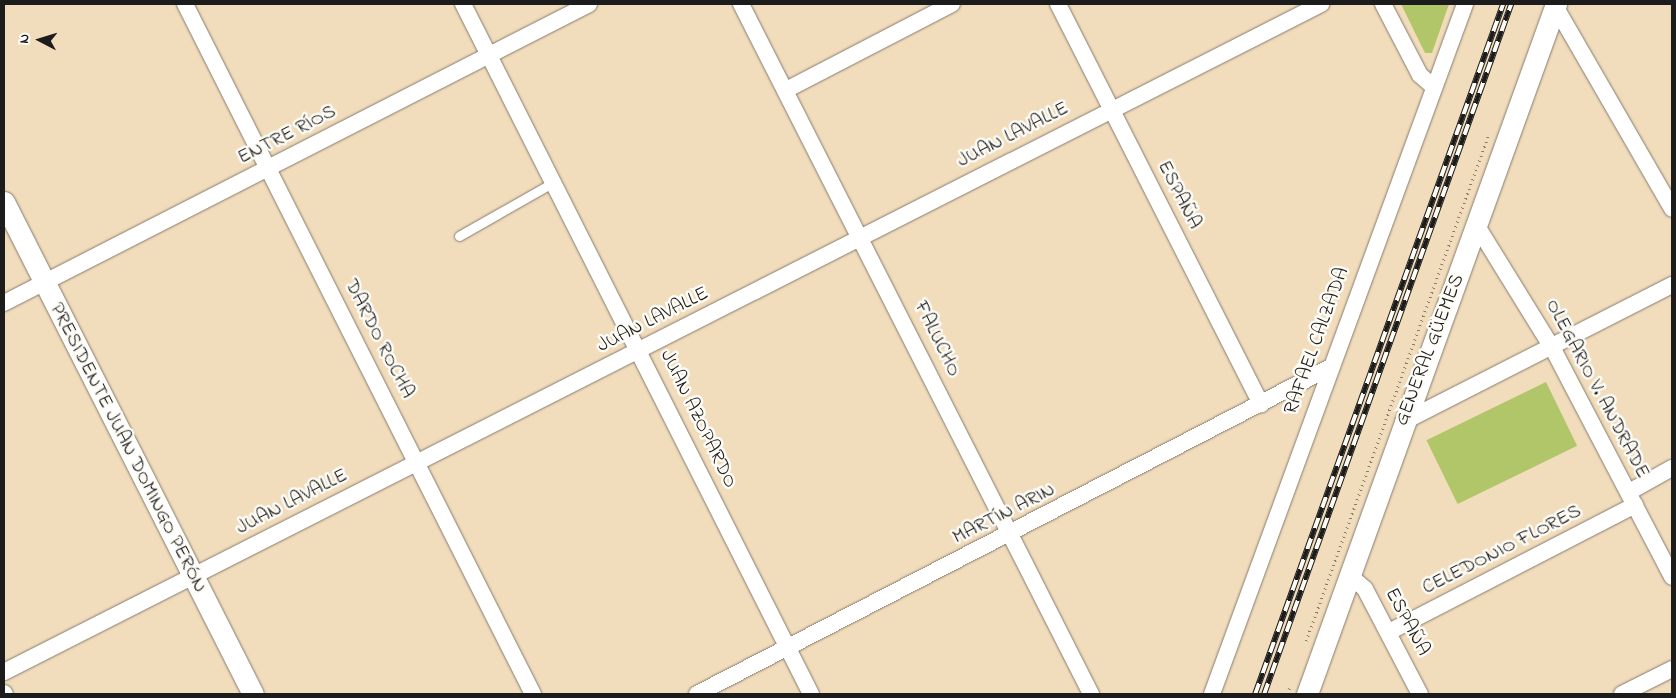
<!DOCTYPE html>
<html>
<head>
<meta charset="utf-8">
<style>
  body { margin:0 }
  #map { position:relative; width:1676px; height:698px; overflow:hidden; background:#f1dcbc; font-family:"Indie Flower",sans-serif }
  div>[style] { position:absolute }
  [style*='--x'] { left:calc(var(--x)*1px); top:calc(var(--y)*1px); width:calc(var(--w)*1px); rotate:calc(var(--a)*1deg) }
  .green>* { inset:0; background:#b1c569; transform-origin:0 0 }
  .path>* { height:2.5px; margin-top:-1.25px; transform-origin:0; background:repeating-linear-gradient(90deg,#867c6c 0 1px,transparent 0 5px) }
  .roads { filter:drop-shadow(0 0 1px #867c6c) drop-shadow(0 0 1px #867c6c) }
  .service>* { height:9px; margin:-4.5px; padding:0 4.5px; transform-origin:4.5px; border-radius:4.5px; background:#fff }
  .minor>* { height:16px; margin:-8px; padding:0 8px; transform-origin:8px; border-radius:8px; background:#fff }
  .tertiary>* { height:21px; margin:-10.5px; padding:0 10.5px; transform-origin:10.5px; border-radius:10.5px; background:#fff }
  .rail>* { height:5.5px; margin-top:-2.75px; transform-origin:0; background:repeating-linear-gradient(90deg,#fdfcf7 0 11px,#1c1c1c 0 22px); box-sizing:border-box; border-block:1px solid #1c1c1c }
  span { translate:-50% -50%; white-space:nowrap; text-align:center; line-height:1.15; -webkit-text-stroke:5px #fdfcf7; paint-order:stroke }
  .street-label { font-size:20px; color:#1c1c1c }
  .frame { position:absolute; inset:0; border:5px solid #1c1c1c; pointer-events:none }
  .north { position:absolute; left:15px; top:15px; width:50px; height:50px; -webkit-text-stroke:4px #fdfcf7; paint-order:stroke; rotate:275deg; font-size:14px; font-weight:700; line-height:20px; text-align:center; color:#1c1c1c }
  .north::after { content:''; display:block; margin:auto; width:18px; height:22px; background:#1c1c1c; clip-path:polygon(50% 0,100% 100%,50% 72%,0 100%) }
</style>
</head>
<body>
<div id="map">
  <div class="green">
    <i style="clip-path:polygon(1401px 4px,1449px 4px,1432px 53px,1425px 53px)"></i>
    <i style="left:1546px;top:382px;width:71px;height:133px;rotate:64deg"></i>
  </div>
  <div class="path">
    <i style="--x:1306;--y:641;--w:537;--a:-70.18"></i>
    <i style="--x:1287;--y:694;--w:9;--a:-69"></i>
  </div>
  <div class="roads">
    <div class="service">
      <i style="--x:459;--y:236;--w:109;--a:-29.6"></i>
    </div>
    <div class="minor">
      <i style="--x:185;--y:4;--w:773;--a:63.24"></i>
      <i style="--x:463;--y:4;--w:773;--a:63.24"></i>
      <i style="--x:741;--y:4;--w:774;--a:63.1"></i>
      <i style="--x:1058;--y:4;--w:449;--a:63.1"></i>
      <i style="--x:1383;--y:4;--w:80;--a:62.5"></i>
      <i style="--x:1420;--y:75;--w:18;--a:41"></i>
      <i style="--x:1555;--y:6;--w:234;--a:60"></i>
      <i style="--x:786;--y:90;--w:187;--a:-27.4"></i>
      <i style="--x:1477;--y:226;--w:145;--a:58.3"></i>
      <i style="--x:1553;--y:349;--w:257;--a:62.4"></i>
      <i style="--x:4;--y:303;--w:657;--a:-27.07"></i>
      <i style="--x:1403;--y:422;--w:302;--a:-27"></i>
      <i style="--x:1629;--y:492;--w:49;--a:-29.2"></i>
      <i style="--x:1349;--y:575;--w:21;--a:41"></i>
      <i style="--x:1365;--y:589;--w:119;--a:62.4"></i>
      <i style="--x:1389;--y:632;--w:277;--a:-27.3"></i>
      <i style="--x:4;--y:672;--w:1477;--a:-26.89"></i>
      <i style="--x:4;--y:693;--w:1;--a:45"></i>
      <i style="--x:697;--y:694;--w:711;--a:-27.29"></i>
      <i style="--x:1212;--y:694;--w:735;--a:-69.86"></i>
      <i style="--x:1622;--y:694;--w:56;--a:-26.6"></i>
    </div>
    <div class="tertiary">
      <i style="--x:4;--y:202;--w:551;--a:63.16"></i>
      <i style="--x:1307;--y:694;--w:734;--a:-70.16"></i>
    </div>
  </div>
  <div class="rail">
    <i style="--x:1255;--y:694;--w:733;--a:-70.23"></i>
    <i style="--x:1264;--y:694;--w:733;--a:-70.3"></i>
  </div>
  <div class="street-label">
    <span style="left:287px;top:135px;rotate:-27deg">ENTRE RÍOS</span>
    <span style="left:1013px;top:135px;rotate:-27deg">JUAN LAVALLE</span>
    <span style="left:1179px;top:195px;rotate:63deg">ESPAÑA</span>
    <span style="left:653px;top:320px;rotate:-27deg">JUAN LAVALLE</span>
    <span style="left:379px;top:339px;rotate:63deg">DARDO ROCHA</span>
    <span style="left:937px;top:339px;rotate:64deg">FALUCHO</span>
    <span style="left:1317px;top:341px;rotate:-70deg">RAFAEL CALZADA</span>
    <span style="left:1430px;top:350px;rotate:-69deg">GENERAL GÜEMES</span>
    <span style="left:1597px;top:389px;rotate:62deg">OLEGARIO V. ANDRADE</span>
    <span style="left:698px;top:419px;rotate:64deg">JUAN AZOPARDO</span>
    <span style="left:128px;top:448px;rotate:63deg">PRESIDENTE JUAN DOMINGO PERÓN</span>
    <span style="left:292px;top:502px;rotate:-27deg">JUAN LAVALLE</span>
    <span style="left:1004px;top:514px;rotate:-27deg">MARTÍN ARIN</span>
    <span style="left:1502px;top:550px;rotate:-27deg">CELEDONIO FLORES</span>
    <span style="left:1407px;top:622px;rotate:62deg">ESPAÑA</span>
  </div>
  <div class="frame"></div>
  <div class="north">N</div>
</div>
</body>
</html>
